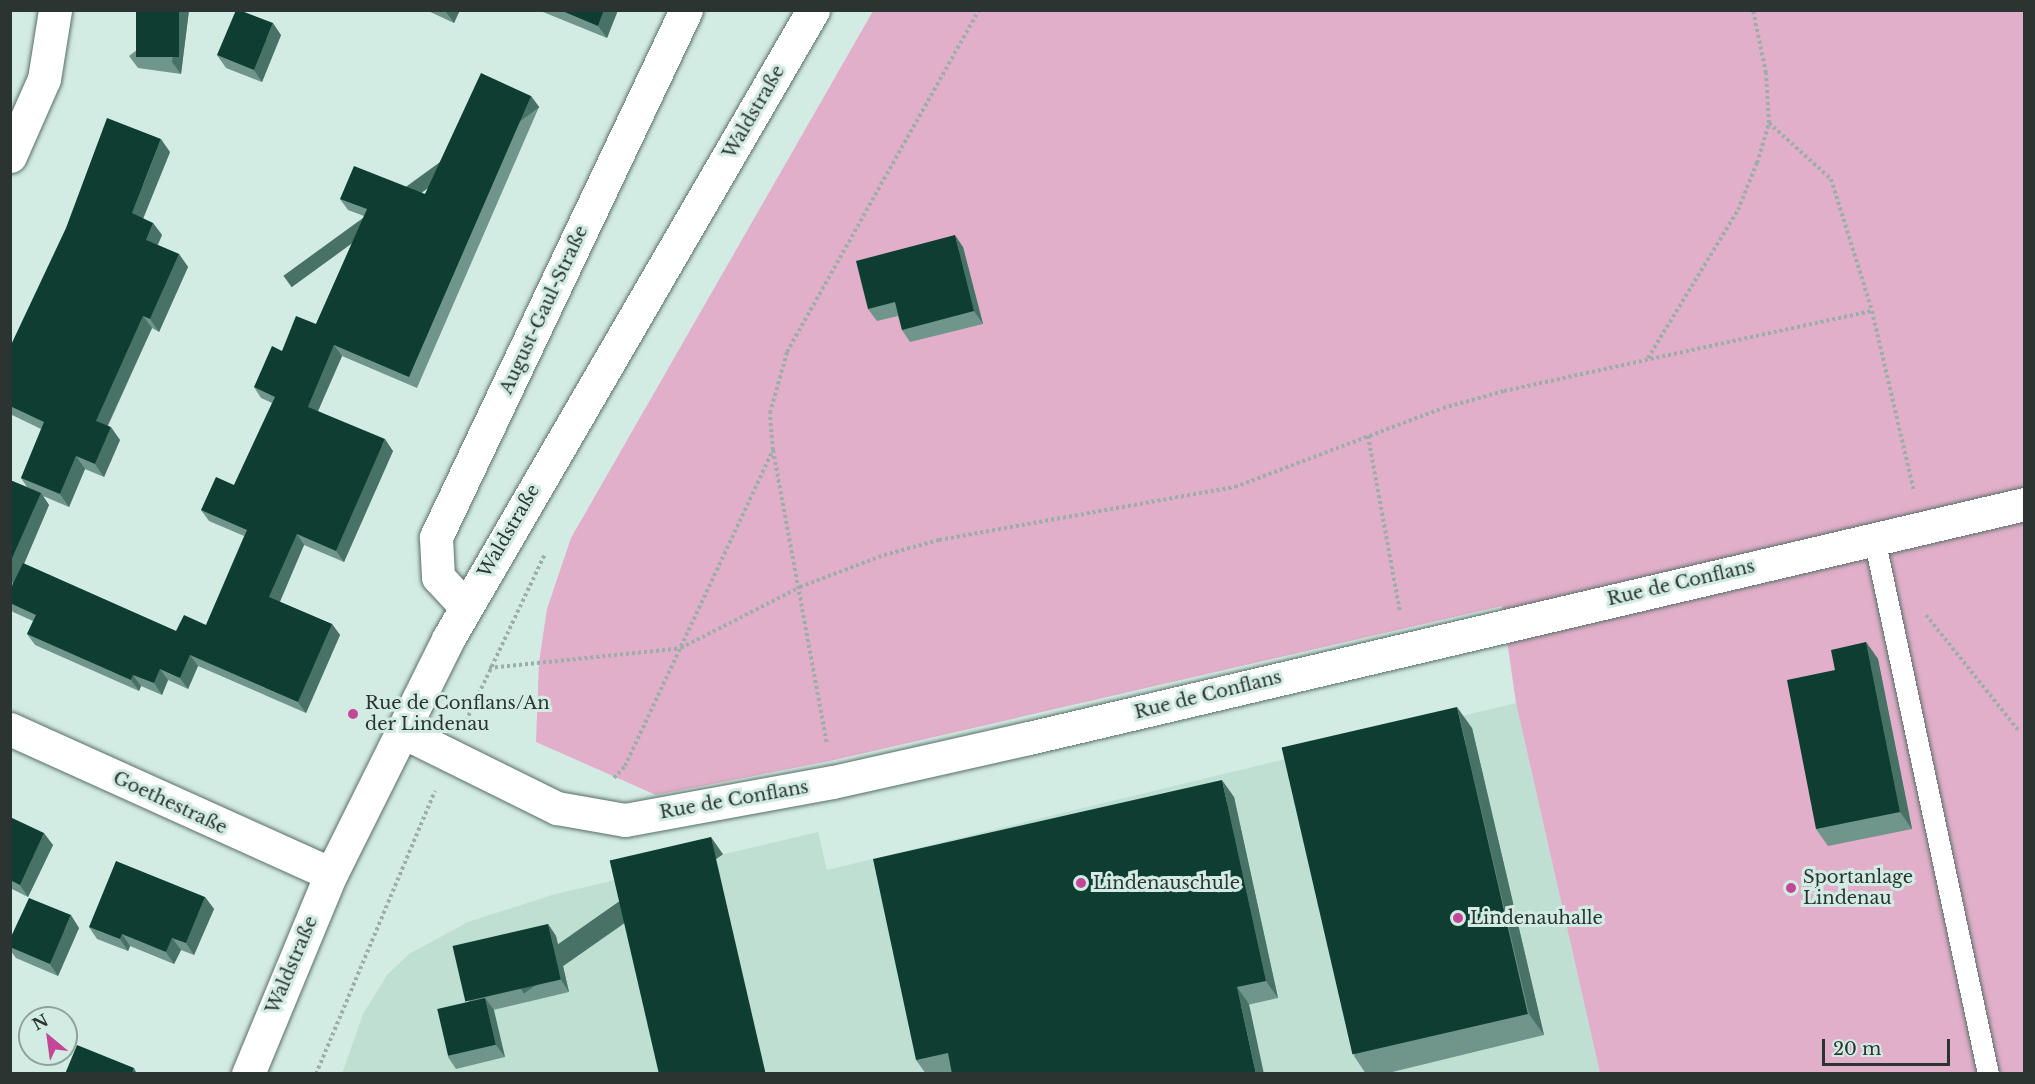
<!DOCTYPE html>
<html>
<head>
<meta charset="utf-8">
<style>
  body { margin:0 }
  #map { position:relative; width:2035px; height:1084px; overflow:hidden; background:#d3ece3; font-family:"Libre Baskerville",serif }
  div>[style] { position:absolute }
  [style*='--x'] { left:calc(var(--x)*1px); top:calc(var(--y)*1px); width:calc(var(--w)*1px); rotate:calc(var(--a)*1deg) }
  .built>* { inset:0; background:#bfdfd3 }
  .green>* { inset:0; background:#e1afca }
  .path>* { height:4px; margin-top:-2px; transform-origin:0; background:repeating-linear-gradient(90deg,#9bafa8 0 3px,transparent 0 6px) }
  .roads { filter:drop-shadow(0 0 2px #596f67) drop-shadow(0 0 2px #596f67) }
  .service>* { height:21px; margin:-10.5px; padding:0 10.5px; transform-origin:10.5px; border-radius:10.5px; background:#fff }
  .minor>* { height:33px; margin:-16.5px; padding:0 16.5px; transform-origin:16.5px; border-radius:16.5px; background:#fff }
  .secondary>* { height:33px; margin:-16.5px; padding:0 16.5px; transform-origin:16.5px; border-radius:16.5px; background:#fff }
  .wall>* { inset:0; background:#70958a }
  .shaded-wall>* { inset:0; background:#487266; transform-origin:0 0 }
  .building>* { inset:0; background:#0d3e31; transform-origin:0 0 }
  .dots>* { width:16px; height:16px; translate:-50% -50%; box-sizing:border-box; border:3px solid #d3ece3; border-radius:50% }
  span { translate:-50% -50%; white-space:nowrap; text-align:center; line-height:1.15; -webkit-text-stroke:6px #d3ece3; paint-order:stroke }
  .street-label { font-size:18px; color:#2b3431 }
  .poi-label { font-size:18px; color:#2b3431 }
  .left { translate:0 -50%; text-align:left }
  .frame { position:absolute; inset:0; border:12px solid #2b3431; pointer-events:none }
  .north { position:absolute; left:18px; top:1006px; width:60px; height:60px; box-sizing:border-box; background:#d3ece3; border:2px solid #90a29c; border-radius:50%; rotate:331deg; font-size:16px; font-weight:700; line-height:24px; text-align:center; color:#2b3431 }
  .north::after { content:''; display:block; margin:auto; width:21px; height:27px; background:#c34796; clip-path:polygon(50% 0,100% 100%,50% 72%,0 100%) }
  .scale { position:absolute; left:1822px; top:1039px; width:128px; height:27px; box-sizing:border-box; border:3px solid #2b3431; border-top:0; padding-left:8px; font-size:18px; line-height:21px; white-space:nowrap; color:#2b3431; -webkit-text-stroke:4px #d3ece3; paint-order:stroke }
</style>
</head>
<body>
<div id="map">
  <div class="built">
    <i style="clip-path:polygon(1516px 703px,1600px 1073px,342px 1074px,363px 1014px,387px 975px,409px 954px,468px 922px,552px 895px,818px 832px,827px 870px)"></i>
  </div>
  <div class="green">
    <i style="clip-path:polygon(873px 11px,2024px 11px,2024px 1073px,1600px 1073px,1516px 703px,1502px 606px,830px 761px,656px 795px,536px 742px,539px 662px,547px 609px,571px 538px)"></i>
  </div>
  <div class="path">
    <i style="--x:1769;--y:123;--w:84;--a:42.1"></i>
    <i style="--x:1831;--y:179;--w:138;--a:72.7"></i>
    <i style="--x:1648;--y:358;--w:173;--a:-58.7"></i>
    <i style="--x:1738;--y:210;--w:51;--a:-68"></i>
    <i style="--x:1757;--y:163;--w:42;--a:-73.3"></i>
    <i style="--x:1769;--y:123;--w:50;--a:-93.4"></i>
    <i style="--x:1766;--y:73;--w:64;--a:-101.7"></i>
    <i style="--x:1368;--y:436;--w:179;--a:79.7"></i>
    <i style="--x:773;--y:450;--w:299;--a:79.6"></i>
    <i style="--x:1926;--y:615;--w:149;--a:51.3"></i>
    <i style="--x:489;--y:668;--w:193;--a:-5.9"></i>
    <i style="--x:681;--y:648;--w:134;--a:-27.1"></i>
    <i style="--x:800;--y:587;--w:90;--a:-20.9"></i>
    <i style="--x:884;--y:555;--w:57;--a:-15.3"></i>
    <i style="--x:939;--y:540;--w:301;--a:-10.2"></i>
    <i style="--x:1235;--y:487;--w:222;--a:-20.8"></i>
    <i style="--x:1443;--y:408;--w:63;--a:-15.6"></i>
    <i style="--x:1504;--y:391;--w:377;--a:-12.3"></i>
    <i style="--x:1872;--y:311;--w:186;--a:76.9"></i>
    <i style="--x:466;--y:721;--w:185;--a:-64.7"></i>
    <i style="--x:614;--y:778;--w:16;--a:-47"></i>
    <i style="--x:625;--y:766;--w:349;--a:-64.9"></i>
    <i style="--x:773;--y:450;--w:37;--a:-95"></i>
    <i style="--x:770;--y:413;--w:63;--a:-74.4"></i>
    <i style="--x:787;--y:352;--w:392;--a:-60.7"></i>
    <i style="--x:316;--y:1074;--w:307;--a:-67.2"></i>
  </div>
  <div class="roads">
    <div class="service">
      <i style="--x:1874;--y:538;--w:548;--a:77.99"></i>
    </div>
    <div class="minor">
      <i style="--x:10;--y:156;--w:84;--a:-66.2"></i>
      <i style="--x:44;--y:79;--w:70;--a:-80.9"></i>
      <i style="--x:466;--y:607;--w:41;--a:-133"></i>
      <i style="--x:438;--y:577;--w:40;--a:-92.9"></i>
      <i style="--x:436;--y:537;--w:583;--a:-64.62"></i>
      <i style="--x:10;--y:729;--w:352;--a:24.3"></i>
      <i style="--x:403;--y:732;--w:172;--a:26.3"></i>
      <i style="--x:557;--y:808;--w:69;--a:10"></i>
      <i style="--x:625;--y:820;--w:211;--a:-10.4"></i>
      <i style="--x:833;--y:782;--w:201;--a:-12.7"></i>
      <i style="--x:1029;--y:738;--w:1022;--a:-13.23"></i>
    </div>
    <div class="secondary">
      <i style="--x:248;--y:1074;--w:217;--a:-67.5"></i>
      <i style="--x:331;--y:874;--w:263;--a:-63.5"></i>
      <i style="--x:448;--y:639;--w:727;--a:-59.87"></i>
    </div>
  </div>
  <div class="wall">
    <i style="clip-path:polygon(189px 10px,181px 74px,138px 68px,129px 56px)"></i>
    <i style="clip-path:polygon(426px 10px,460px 10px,454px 23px)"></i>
    <i style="clip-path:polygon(542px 10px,618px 10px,607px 38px,543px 12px)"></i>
    <i style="clip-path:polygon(281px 35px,262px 82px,226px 68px,217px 55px)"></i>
    <i style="clip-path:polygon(531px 96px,539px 107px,417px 388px,342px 356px,318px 411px,393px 451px,344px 562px,304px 545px,280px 602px,332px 624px,340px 635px,306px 713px,198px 666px,188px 689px,168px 680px,162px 695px,141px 686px,139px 691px,35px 645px,27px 634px,33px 621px,13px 612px,10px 608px,10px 590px,13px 585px,10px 584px,10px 480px,27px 487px,21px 478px,41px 429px,10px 414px,10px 347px,170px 152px,143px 219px,153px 223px,162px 235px,158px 245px,179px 254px,188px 267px,159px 332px,152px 328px,108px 426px,120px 440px,104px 477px,85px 469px,69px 507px,43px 496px,49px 505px,24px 564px,176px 631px,206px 625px,244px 536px,209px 521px,201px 510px,234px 485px,272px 403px,261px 398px,254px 387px,282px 351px,316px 324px,364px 216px,348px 210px,340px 199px,425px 194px)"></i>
    <i style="clip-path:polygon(963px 247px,983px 324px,910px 342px,902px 330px,898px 316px,877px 321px,868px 309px)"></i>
    <i style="clip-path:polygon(1866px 642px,1878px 659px,1912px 829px,1828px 846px,1816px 829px,1835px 670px)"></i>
    <i style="clip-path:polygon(1472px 728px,1544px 1035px,1384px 1074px,1366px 1074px,1354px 1056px)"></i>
    <i style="clip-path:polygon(1234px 797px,1278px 998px,943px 1074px,926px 1074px,916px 1060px)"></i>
    <i style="clip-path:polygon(10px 817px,53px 845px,28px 897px,10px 888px)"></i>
    <i style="clip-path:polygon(205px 897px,214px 909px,194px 955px,181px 950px,174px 964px,130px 946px,128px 951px,97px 939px,89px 927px)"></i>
    <i style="clip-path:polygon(548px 924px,556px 936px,569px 992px,493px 1010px,505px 1057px,456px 1069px,448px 1057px,467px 1003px)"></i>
    <i style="clip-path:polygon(79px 928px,58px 976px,16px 958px,10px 950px,10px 939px)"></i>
  </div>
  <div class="shaded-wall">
    <i style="clip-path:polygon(179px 10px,189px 10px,181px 74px,172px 62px)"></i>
    <i style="clip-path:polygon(447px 10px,460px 10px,454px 23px,446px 12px)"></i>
    <i style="clip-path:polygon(604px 10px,618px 10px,607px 38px,598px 26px)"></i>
    <i style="clip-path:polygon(273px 23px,281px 35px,262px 82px,254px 70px)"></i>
    <i style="left:531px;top:96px;width:14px;height:306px;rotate:54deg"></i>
    <i style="clip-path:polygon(161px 139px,170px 152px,140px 226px,132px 213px)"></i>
    <i style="clip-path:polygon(153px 223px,162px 235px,154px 252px,146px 240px)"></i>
    <i style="clip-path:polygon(955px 235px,963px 247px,983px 324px,974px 311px)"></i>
    <i style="clip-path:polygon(179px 254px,188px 267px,159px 332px,150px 319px)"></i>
    <i style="clip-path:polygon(143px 316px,152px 328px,104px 433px,96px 421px)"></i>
    <i style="clip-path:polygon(334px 345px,342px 356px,315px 418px,308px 407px)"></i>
    <i style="clip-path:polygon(111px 427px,120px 440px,104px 477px,95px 464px)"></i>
    <i style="clip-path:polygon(385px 439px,393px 451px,344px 562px,336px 551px)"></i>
    <i style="clip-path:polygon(76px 456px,85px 469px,69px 507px,60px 494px)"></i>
    <i style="clip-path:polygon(41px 493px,49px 505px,15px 585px,10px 579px,10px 563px)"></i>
    <i style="clip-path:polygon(297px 534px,304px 545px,277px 608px,269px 597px)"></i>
    <i style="clip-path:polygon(332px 624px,340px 635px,306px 713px,298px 702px)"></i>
    <i style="clip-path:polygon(1866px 642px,1878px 659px,1912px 829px,1900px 812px)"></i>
    <i style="clip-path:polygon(190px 655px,198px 666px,188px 689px,180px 678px)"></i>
    <i style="clip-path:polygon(160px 669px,168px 680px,162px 695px,154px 683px)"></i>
    <i style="clip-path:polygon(133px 675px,141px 686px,139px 691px,131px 680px)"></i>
    <i style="clip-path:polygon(1457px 707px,1472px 728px,1544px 1035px,1529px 1014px)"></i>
    <i style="clip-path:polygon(1222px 780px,1234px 797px,1278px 998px,1266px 981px)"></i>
    <i style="clip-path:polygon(44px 833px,53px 845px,28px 897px,20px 885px)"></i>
    <i style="left:711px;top:837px;width:21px;height:243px;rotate:55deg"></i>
    <i style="clip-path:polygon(205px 897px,214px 909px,194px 955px,186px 943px)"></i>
    <i style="clip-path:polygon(71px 915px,79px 928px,58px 976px,50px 964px)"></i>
    <i style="clip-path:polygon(548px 924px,556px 936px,569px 992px,561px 980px)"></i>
    <i style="clip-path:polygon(122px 934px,130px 946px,128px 951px,120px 939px)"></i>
    <i style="clip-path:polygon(172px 938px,181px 950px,174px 964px,166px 952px)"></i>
    <i style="clip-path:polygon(1237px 987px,1249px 1004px,1264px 1074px,1256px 1074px)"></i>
    <i style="clip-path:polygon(485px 998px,494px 1010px,505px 1057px,496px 1045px)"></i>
    <i style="clip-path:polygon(134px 1068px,137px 1074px,132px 1074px)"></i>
  </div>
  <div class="building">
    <i style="left:136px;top:10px;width:43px;height:47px"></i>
    <i style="clip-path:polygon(236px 10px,239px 10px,273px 23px,254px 70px,217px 55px)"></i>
    <i style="clip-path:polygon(560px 10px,604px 10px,598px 26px)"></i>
    <i style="clip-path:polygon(481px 73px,531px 96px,409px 377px,334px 345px,308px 407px,385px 439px,336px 551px,297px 534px,269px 597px,332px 624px,298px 702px,190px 655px,180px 678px,160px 669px,154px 683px,133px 675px,131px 680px,27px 634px,36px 615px,10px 603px,10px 590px,23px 563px,176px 631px,184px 615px,206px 625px,247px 530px,201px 510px,216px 477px,234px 485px,275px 397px,254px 387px,272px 346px,282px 351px,296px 316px,316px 324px,367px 209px,340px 199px,354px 166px,425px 194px)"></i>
    <i style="clip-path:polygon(107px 118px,161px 139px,132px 213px,153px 223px,146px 240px,179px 254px,150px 319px,143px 316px,96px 421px,111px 427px,95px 464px,76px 456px,60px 494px,21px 478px,44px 422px,10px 406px,10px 347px,66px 228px)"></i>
    <i style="clip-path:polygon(955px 235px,974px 311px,902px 330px,895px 302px,868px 309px,856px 261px)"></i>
    <i style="clip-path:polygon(10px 480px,41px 493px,10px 563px)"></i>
    <i style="clip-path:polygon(1866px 642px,1900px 812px,1816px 829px,1787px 680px,1835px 670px,1831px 650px)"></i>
    <i style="left:1457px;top:707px;width:315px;height:180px;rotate:77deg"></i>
    <i style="clip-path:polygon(1222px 780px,1266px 981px,1237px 987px,1256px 1074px,952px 1074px,948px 1053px,916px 1060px,873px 859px)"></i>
    <i style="clip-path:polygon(10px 817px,44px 833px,20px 885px,10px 880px)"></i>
    <i style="left:711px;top:837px;width:243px;height:104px;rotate:77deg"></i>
    <i style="clip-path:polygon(116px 861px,205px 897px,186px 943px,172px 938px,166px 952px,122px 934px,120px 939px,89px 927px)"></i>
    <i style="clip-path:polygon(29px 898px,71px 915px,50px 964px,10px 947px,10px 939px)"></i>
    <i style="left:548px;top:924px;width:57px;height:98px;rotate:77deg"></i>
    <i style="left:485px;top:998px;width:48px;height:49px;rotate:77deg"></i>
    <i style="clip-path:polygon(77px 1045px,134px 1068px,132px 1074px,65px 1074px)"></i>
  </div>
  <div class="dots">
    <i style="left:353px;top:714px;background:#c34796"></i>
    <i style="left:1081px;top:883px;background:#c34796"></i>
    <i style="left:1791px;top:888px;background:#c34796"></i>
    <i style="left:1458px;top:918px;background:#c34796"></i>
  </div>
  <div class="street-label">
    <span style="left:754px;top:112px;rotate:-60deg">Waldstraße</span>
    <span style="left:544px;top:310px;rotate:-65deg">August-Gaul-Straße</span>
    <span style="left:509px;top:531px;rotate:-60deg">Waldstraße</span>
    <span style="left:1681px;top:583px;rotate:-13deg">Rue de Conflans</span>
    <span style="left:1208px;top:695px;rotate:-14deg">Rue de Conflans</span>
    <span style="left:734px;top:800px;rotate:-10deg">Rue de Conflans</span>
    <span style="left:170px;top:803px;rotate:25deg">Goethestraße</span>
    <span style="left:292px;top:965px;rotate:-67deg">Waldstraße</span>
  </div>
  <div class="poi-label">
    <span class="left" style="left:365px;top:714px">Rue de Conflans/An<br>der Lindenau</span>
    <span class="left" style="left:1803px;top:888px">Sportanlage<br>Lindenau</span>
    <span class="left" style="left:1093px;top:883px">Lindenauschule</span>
    <span class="left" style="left:1470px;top:918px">Lindenauhalle</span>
  </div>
  <div class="frame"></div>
  <div class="north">N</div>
  <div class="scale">20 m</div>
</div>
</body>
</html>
